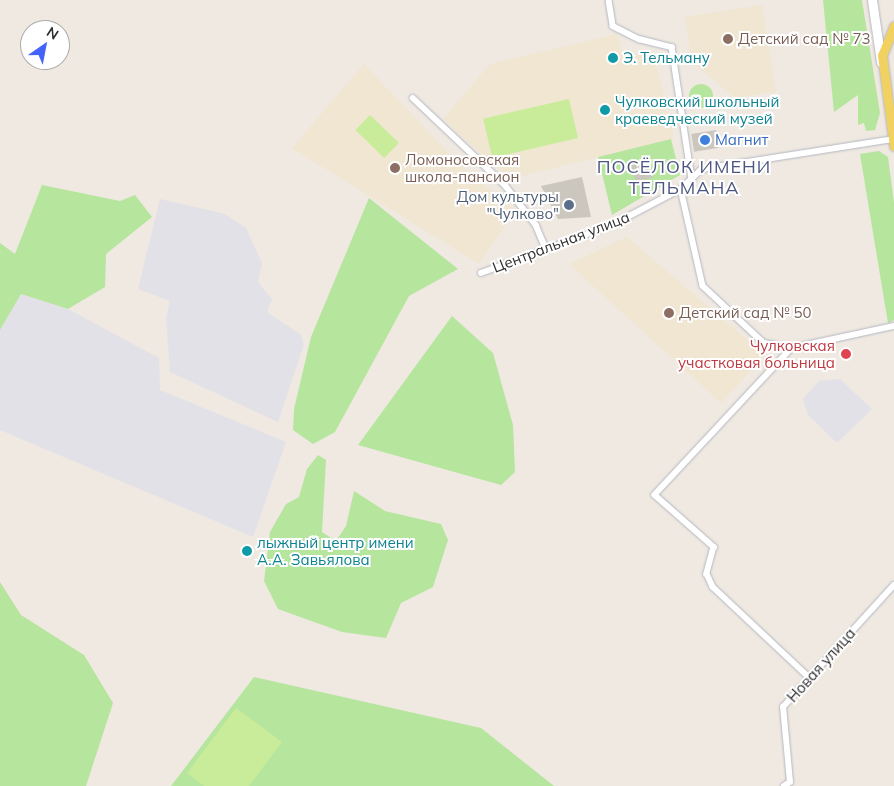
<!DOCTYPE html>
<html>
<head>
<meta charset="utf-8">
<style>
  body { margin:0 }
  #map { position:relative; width:894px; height:786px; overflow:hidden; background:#efe9e1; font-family:Mulish,sans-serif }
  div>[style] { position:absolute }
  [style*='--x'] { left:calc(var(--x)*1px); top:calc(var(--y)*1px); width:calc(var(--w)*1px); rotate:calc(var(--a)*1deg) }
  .industrial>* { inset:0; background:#e3e1e8 }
  .education>* { inset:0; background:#f0e6d1 }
  .green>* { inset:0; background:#b6e59e }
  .round { border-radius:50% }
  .pitch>* { inset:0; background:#c9ec9a; transform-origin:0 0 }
  .building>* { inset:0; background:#cbc7bf; transform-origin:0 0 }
  .roads { filter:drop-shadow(0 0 1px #b4b7c1) drop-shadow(0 0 1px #b4b7c1) }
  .street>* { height:5.5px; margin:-2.75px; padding:0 2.75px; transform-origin:2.75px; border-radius:2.75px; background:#fff }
  .secondary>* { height:9px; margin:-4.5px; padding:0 4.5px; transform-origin:4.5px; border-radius:4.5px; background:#fff }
  .primary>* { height:9px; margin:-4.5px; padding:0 4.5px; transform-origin:4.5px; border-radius:4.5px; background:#f2d163 }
  .dots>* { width:14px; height:14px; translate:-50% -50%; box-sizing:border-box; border:2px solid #fff; border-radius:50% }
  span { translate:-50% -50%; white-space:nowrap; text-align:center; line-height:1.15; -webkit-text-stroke:4px #fff; paint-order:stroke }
  .education-label { font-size:15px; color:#785e54 }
  .left { translate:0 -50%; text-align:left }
  .culture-label { font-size:15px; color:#0d838f }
  .shop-label { font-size:15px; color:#366cbe }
  .service-label { font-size:15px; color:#4e5e75 }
  .right { translate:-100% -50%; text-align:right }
  .street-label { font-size:15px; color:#2e2e2e }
  .health-label { font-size:15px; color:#be3a42 }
  .quarter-label { font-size:18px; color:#4d5680; letter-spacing:1px }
  .north { position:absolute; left:20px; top:20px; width:50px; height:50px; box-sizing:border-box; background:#fff; border:1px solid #ababab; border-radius:50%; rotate:33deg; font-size:14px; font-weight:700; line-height:20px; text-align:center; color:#2e2e2e }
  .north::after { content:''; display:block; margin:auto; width:18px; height:22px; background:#4264fb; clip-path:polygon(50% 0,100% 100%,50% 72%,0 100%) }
</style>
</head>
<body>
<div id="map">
  <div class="industrial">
    <i style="clip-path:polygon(160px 199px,225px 214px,246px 228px,262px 263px,258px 282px,272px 299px,267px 312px,300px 334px,304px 344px,278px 422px,170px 372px,166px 318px,170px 301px,138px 289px)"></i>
    <i style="clip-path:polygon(21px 294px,68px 309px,159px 358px,160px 390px,286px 442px,253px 537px,0 430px,0 330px)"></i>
    <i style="clip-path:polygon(840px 379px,872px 409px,837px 443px,808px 415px,803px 399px,819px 381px)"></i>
  </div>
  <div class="education">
    <i style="clip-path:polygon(762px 5px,776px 92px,735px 98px,691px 61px,685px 17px)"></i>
    <i style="clip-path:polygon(617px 34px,624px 57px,653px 51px,674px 138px,510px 179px,443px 119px,490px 64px)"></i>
    <i style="clip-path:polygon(364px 64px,459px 164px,516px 210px,479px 264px,292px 148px)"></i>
    <i style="clip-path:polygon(627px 237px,765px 355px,721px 403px,569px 264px)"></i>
  </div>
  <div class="green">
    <i style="clip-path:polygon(823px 0,862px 0,880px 113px,875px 130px,866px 131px,864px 123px,858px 125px,858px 95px,834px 112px)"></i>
    <i class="round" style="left:689px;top:84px;width:24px;height:24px"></i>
    <i style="clip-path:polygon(671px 139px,680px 175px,612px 215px,598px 157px)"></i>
    <i style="clip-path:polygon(879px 151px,888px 157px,894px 203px,894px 320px,888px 323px,860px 154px)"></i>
    <i style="clip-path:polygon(42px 185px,120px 201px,135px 195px,152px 217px,106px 254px,105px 287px,68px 309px,21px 294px,0 330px,0 243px,15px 254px)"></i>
    <i style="clip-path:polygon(369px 198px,458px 269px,409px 296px,335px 432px,313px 444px,293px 430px,294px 409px,311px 337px)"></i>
    <i style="clip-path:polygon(452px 316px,493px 353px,513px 425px,515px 472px,501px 485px,358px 445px)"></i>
    <i style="clip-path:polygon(318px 455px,326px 460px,322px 532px,336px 541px,346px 526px,354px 491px,385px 511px,441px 524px,448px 540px,433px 587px,401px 603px,386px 638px,342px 632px,278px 609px,264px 581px,270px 532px,286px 504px,299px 497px,307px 469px)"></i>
    <i style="clip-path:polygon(0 582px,21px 615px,84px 655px,113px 703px,86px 786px,0 786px)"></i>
    <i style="clip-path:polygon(254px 677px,481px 728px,554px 786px,171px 786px)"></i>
  </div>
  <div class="pitch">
    <i style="left:569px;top:99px;width:40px;height:88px;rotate:77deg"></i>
    <i style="left:370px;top:115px;width:40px;height:21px;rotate:44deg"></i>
    <i style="clip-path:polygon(236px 708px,282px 742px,249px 786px,204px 786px,187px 773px)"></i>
  </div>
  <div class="building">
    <i style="left:716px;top:130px;width:18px;height:25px;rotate:81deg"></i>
    <i style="left:648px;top:159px;width:19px;height:18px;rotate:74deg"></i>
    <i style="clip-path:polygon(582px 177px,591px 217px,558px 219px,541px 186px)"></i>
  </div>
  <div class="roads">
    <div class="street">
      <i style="--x:609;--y:0;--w:26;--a:81"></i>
      <i style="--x:613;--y:26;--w:29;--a:27"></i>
      <i style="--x:639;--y:39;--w:34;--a:14"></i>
      <i style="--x:672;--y:47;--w:134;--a:81.4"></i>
      <i style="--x:413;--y:98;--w:127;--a:43.4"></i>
      <i style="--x:505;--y:185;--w:51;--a:52.2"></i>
      <i style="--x:536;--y:225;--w:26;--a:67"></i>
      <i style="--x:681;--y:189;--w:99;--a:77.2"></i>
      <i style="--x:703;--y:286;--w:83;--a:43.1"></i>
      <i style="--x:764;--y:343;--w:28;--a:10"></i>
      <i style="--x:792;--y:348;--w:104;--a:-12.2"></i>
      <i style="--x:481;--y:273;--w:140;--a:-20.1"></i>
      <i style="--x:612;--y:225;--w:78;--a:-27.6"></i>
      <i style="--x:681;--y:189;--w:29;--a:-44"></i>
      <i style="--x:702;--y:169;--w:193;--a:-8.9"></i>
      <i style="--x:792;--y:348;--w:201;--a:133"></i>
      <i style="--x:655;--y:495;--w:79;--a:41.4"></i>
      <i style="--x:714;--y:547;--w:28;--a:105"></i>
      <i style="--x:707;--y:574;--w:14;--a:65"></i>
      <i style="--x:713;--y:587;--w:132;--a:43.2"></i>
      <i style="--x:784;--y:786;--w:7;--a:-34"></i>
      <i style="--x:790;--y:782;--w:75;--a:-95.3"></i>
      <i style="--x:783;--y:707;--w:165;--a:-47.7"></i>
    </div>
    <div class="secondary">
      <i style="--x:872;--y:0;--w:63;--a:81.7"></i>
    </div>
    <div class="primary">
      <i style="--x:894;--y:26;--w:31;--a:112"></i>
      <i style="--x:882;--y:55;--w:92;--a:82.5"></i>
    </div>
  </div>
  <div class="dots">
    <i style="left:728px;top:39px;background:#8d6e63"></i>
    <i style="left:613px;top:58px;background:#0f9aa8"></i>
    <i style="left:605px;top:110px;background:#0f9aa8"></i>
    <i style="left:705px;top:140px;background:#3f7fe0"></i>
    <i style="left:395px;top:168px;background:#8d6e63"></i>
    <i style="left:569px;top:205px;background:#5c6f8a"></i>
    <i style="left:669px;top:313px;background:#8d6e63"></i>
    <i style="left:846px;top:354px;background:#e0444e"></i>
    <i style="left:247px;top:551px;background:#0f9aa8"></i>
  </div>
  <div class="education-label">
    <span class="left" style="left:738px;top:39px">Детский сад № 73</span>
    <span class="left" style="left:405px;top:168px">Ломоносовская<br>школа-пансион</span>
    <span class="left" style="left:679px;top:313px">Детский сад № 50</span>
  </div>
  <div class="culture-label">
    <span class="left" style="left:623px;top:58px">Э. Тельману</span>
    <span class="left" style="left:615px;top:110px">Чулковский школьный<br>краеведческий музей</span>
    <span class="left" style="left:257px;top:551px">лыжный центр имени<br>А.А. Завьялова</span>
  </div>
  <div class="shop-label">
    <span class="left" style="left:715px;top:140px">Магнит</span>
  </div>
  <div class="service-label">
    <span class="right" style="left:559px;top:205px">Дом культуры<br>"Чулково"</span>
  </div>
  <div class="street-label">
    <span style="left:561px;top:242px;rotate:-21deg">Центральная улица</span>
    <span style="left:821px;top:665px;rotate:-48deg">Новая улица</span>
  </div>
  <div class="health-label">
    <span class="right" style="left:835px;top:354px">Чулковская<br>участковая больница</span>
  </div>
  <div class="quarter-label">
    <span style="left:684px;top:178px">ПОСЁЛОК ИМЕНИ<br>ТЕЛЬМАНА</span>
  </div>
  <div class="north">N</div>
</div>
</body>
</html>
